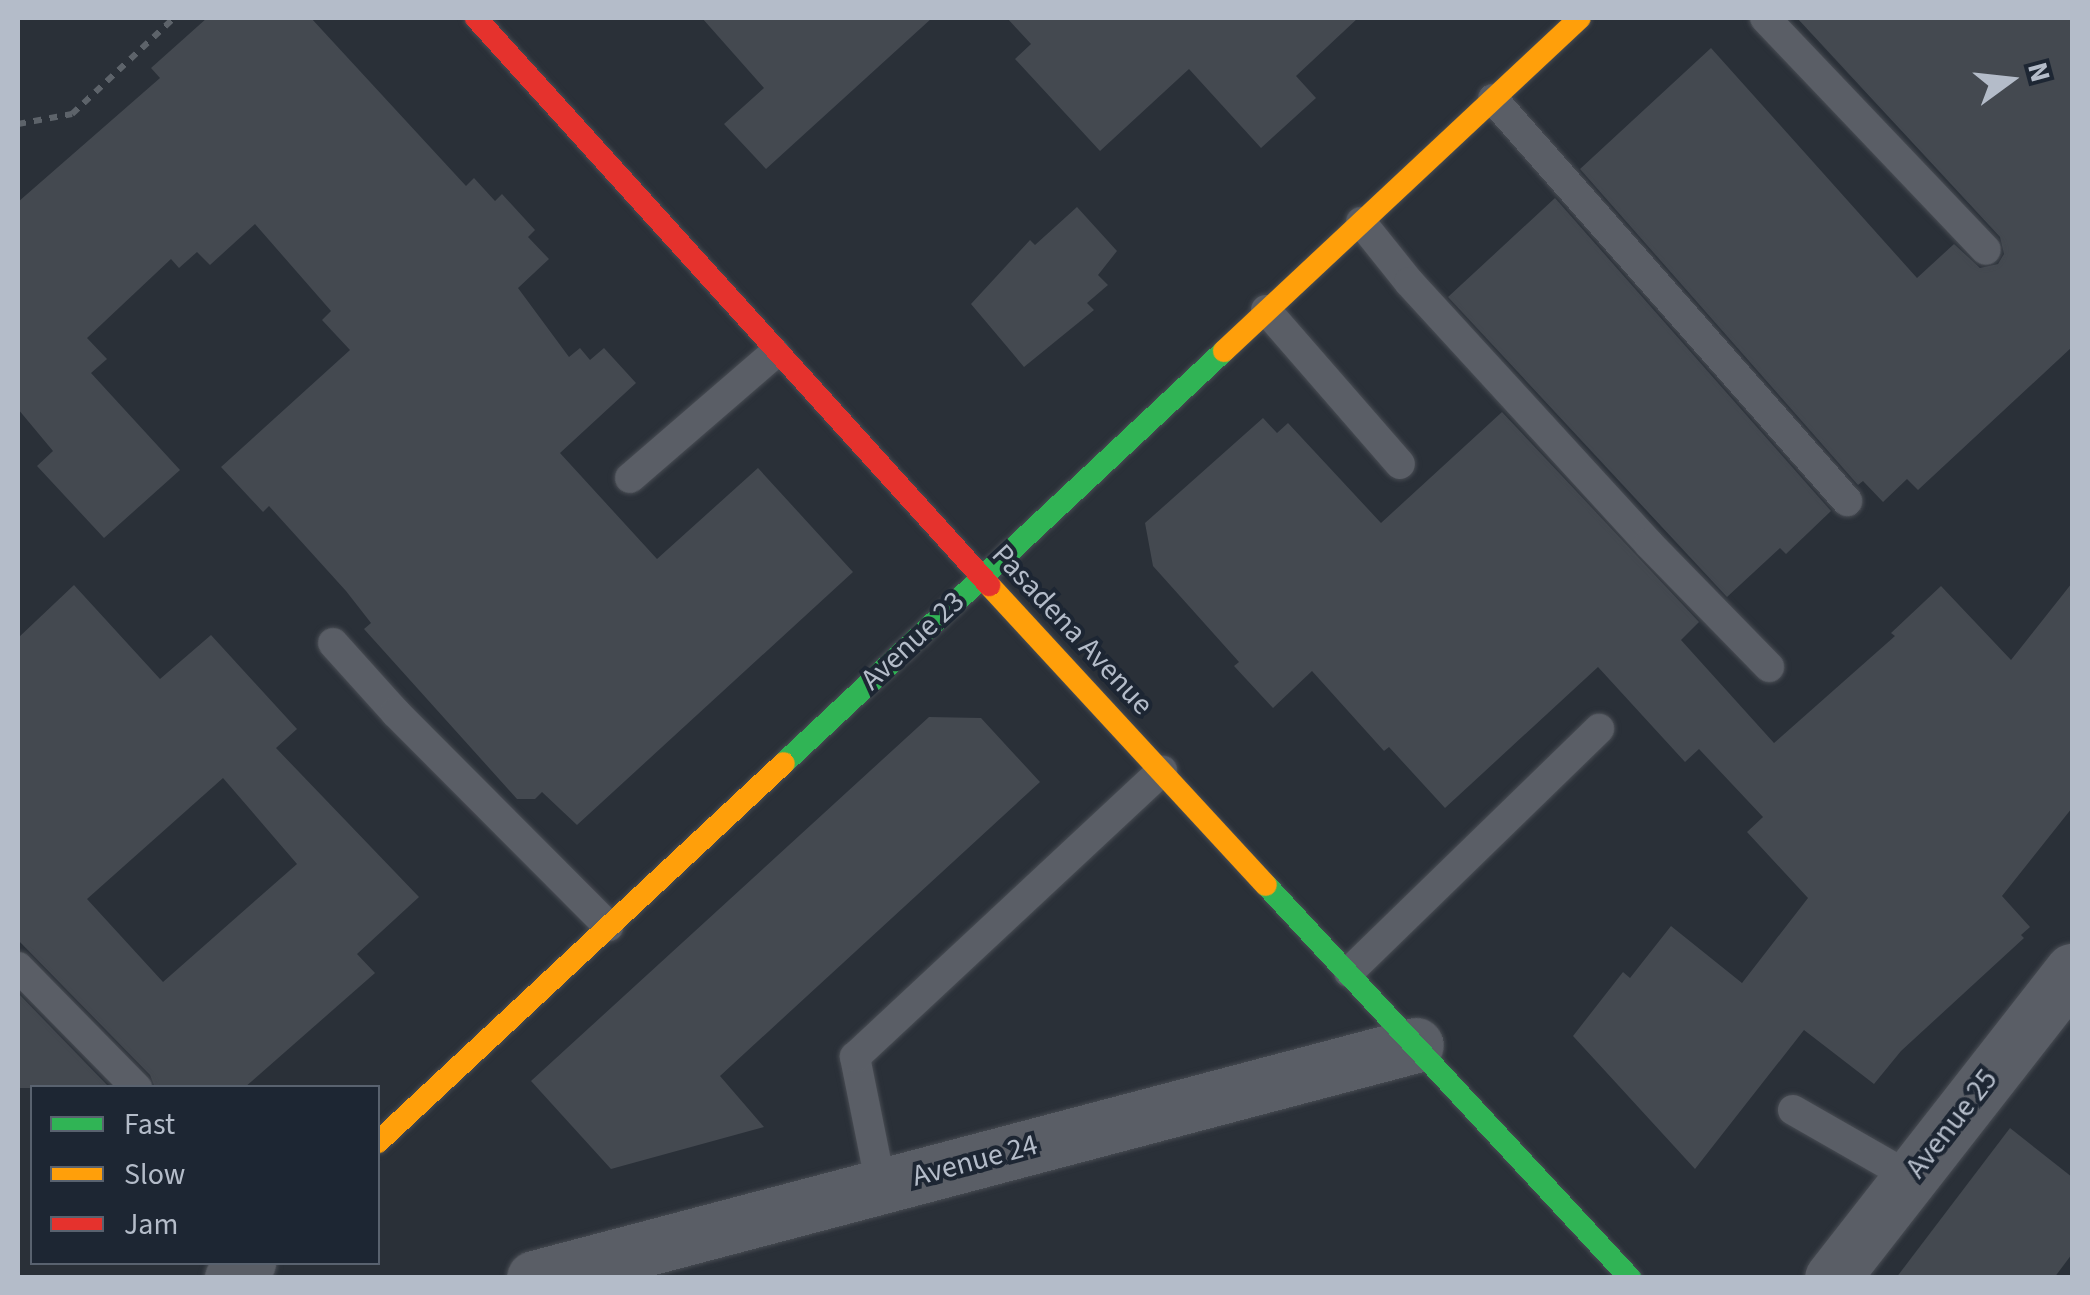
<!DOCTYPE html>
<html>
<head>
<meta charset="utf-8">
<style>
  body { margin:0 }
  #map { position:relative; width:2090px; height:1295px; overflow:hidden; background:#2a3038; font-family:"Source Sans 3",sans-serif }
  div>[style] { position:absolute }
  [style*='--x'] { left:calc(var(--x)*1px); top:calc(var(--y)*1px); width:calc(var(--w)*1px); rotate:calc(var(--a)*1deg) }
  .building>* { inset:0; background:#444950 }
  .path>* { height:6px; margin-top:-3px; transform-origin:0; background:repeating-linear-gradient(90deg,#5d636a 0 8px,transparent 0 16px) }
  .roads { filter:drop-shadow(0 0 2px #484c53) drop-shadow(0 0 2px #484c53) }
  .lane>* { height:30px; margin:-15px; padding:0 15px; transform-origin:15px; border-radius:15px; background:#5a5e66 }
  .street>* { height:55px; margin:-27.5px; padding:0 27.5px; transform-origin:27.5px; border-radius:27.5px; background:#5a5e66 }
  .fast>* { height:22px; margin:-11px; padding:0 11px; transform-origin:11px; border-radius:11px; background:#30b455 }
  .slow>* { height:22px; margin:-11px; padding:0 11px; transform-origin:11px; border-radius:11px; background:#ff9f0a }
  .jam>* { height:22px; margin:-11px; padding:0 11px; transform-origin:11px; border-radius:11px; background:#e5322d }
  span { translate:-50% -50%; white-space:nowrap; text-align:center; line-height:1.15; -webkit-text-stroke:8px #1d2633; paint-order:stroke }
  .street-label { font-size:30px; color:#b4bcc9 }
  .frame { position:absolute; inset:0; border:20px solid #b4bcc9; pointer-events:none }
  .legend { position:absolute; left:30px; top:1085px; width:350px; height:180px; box-sizing:border-box; background:#1d2633; border:2px solid #59626f; margin:0; padding:12px 18px; list-style:none; font-size:30px; color:#b4bcc9 }
  .legend li { display:flex; align-items:center; gap:20px; height:50px }
  .legend b { width:50px; border:2px solid #59626f }
  .north { position:absolute; left:1960px; top:30px; width:100px; height:100px; -webkit-text-stroke:8px #1d2633; paint-order:stroke; rotate:75deg; font-size:28px; font-weight:700; line-height:40px; text-align:center; color:#b4bcc9 }
  .north::after { content:''; display:block; margin:auto; width:35px; height:45px; background:#b4bcc9; clip-path:polygon(50% 0,100% 100%,50% 72%,0 100%) }
</style>
</head>
<body>
<div id="map">
  <div class="building">
    <i style="clip-path:polygon(207px 18px,311px 18px,466px 186px,474px 178px,495px 201px,502px 194px,535px 230px,528px 237px,549px 259px,518px 288px,569px 357px,580px 348px,590px 360px,604px 348px,636px 383px,560px 453px,657px 559px,758px 468px,853px 572px,577px 825px,542px 792px,535px 799px,517px 799px,364px 629px,371px 623px,346px 591px,269px 506px,263px 512px,221px 467px,350px 350px,322px 320px,331px 311px,255px 224px,210px 265px,197px 252px,179px 268px,171px 259px,87px 338px,107px 359px,91px 373px,180px 470px,104px 538px,37px 466px,53px 451px,18px 409px,18px 202px,160px 78px,151px 68px)"></i>
    <i style="clip-path:polygon(702px 18px,932px 18px,766px 169px,724px 124px,764px 88px)"></i>
    <i style="clip-path:polygon(1007px 18px,1358px 18px,1296px 76px,1316px 98px,1261px 148px,1189px 69px,1100px 151px,1015px 59px,1031px 44px)"></i>
    <i style="clip-path:polygon(1797px 18px,2072px 18px,2072px 347px,1918px 490px,1907px 479px,1883px 502px,1863px 481px,1858px 485px,1580px 169px,1711px 48px,1917px 278px,1954px 244px,1980px 268px,1998px 264px,2004px 254px,2000px 237px)"></i>
    <i style="clip-path:polygon(1555px 198px,1831px 511px,1786px 554px,1780px 548px,1727px 597px,1448px 297px)"></i>
    <i style="clip-path:polygon(1077px 207px,1117px 251px,1098px 275px,1108px 285px,1087px 303px,1094px 310px,1024px 367px,971px 304px,1030px 240px,1035px 245px)"></i>
    <i style="clip-path:polygon(1502px 412px,1699px 622px,1681px 640px,1774px 743px,1895px 636px,1891px 633px,1941px 586px,2011px 660px,2072px 583px,2072px 808px,2002px 896px,2030px 927px,2021px 935px,2024px 938px,1901px 1051px,1874px 1084px,1804px 1030px,1695px 1169px,1573px 1036px,1623px 972px,1630px 978px,1671px 926px,1742px 983px,1808px 898px,1747px 832px,1763px 817px,1699px 749px,1685px 762px,1598px 667px,1445px 808px,1389px 747px,1384px 751px,1312px 671px,1273px 708px,1234px 666px,1239px 662px,1153px 566px,1145px 523px,1263px 418px,1277px 433px,1288px 423px,1381px 523px)"></i>
    <i style="clip-path:polygon(evenodd,74px 585px,160px 679px,211px 635px,297px 729px,276px 748px,419px 897px,357px 954px,375px 973px,244px 1088px,155px 1088px,150px 1075px,18px 940px,18px 638px,74px 585px,223px 778px,297px 864px,163px 982px,87px 899px,223px 778px)"></i>
    <i style="clip-path:polygon(929px 717px,981px 718px,1040px 782px,720px 1076px,764px 1127px,611px 1169px,531px 1081px)"></i>
    <i style="clip-path:polygon(18px 993px,110px 1088px,18px 1088px)"></i>
    <i style="clip-path:polygon(2010px 1128px,2072px 1177px,2072px 1254px,2054px 1278px,1896px 1278px)"></i>
  </div>
  <div class="path">
    <i style="--x:18;--y:124;--w:55;--a:-10.5"></i>
    <i style="--x:72;--y:114;--w:140;--a:-43.3"></i>
  </div>
  <div class="roads">
    <div class="lane">
      <i style="--x:1765;--y:18;--w:320;--a:46.4"></i>
      <i style="--x:1493;--y:99;--w:536;--a:48.63"></i>
      <i style="--x:1361;--y:222;--w:77;--a:51.3"></i>
      <i style="--x:1409;--y:282;--w:355;--a:47.5"></i>
      <i style="--x:1649;--y:544;--w:172;--a:45.7"></i>
      <i style="--x:1266;--y:310;--w:204;--a:49"></i>
      <i style="--x:630;--y:478;--w:191;--a:-40.8"></i>
      <i style="--x:333;--y:643;--w:94;--a:48"></i>
      <i style="--x:396;--y:713;--w:301;--a:45.1"></i>
      <i style="--x:18;--y:967;--w:170;--a:45.5"></i>
      <i style="--x:1349;--y:972;--w:349;--a:-44.2"></i>
      <i style="--x:1793;--y:1110;--w:135;--a:29.8"></i>
      <i style="--x:881;--y:1186;--w:132;--a:-101.4"></i>
      <i style="--x:855;--y:1057;--w:420;--a:-43"></i>
    </div>
    <div class="street">
      <i style="--x:232;--y:1278;--w:23;--a:-45"></i>
      <i style="--x:534;--y:1278;--w:912;--a:-14.8"></i>
      <i style="--x:1832;--y:1278;--w:390;--a:-52"></i>
    </div>
    <div class="fast">
      <i style="--x:784;--y:763;--w:603;--a:-43.12"></i>
      <i style="--x:1266;--y:885;--w:536;--a:47.19"></i>
    </div>
    <div class="slow">
      <i style="--x:1224;--y:351;--w:487;--a:-43.1"></i>
      <i style="--x:989;--y:585;--w:408;--a:47.3"></i>
      <i style="--x:378;--y:1142;--w:555;--a:-43.03"></i>
    </div>
    <div class="jam">
      <i style="--x:476;--y:18;--w:765;--a:47.86"></i>
    </div>
  </div>
  <div class="street-label">
    <span style="left:1072px;top:630px;rotate:47deg">Pasadena Avenue</span>
    <span style="left:913px;top:641px;rotate:-43deg">Avenue 23</span>
    <span style="left:1952px;top:1124px;rotate:-52deg">Avenue 25</span>
    <span style="left:975px;top:1161px;rotate:-15deg">Avenue 24</span>
  </div>
  <div class="frame"></div>
  <ul class="legend">
  <li><b style="height:12px;background:#30b455"></b>Fast</li>
  <li><b style="height:12px;background:#ff9f0a"></b>Slow</li>
  <li><b style="height:12px;background:#e5322d"></b>Jam</li>
  </ul>
  <div class="north">N</div>
</div>
</body>
</html>
